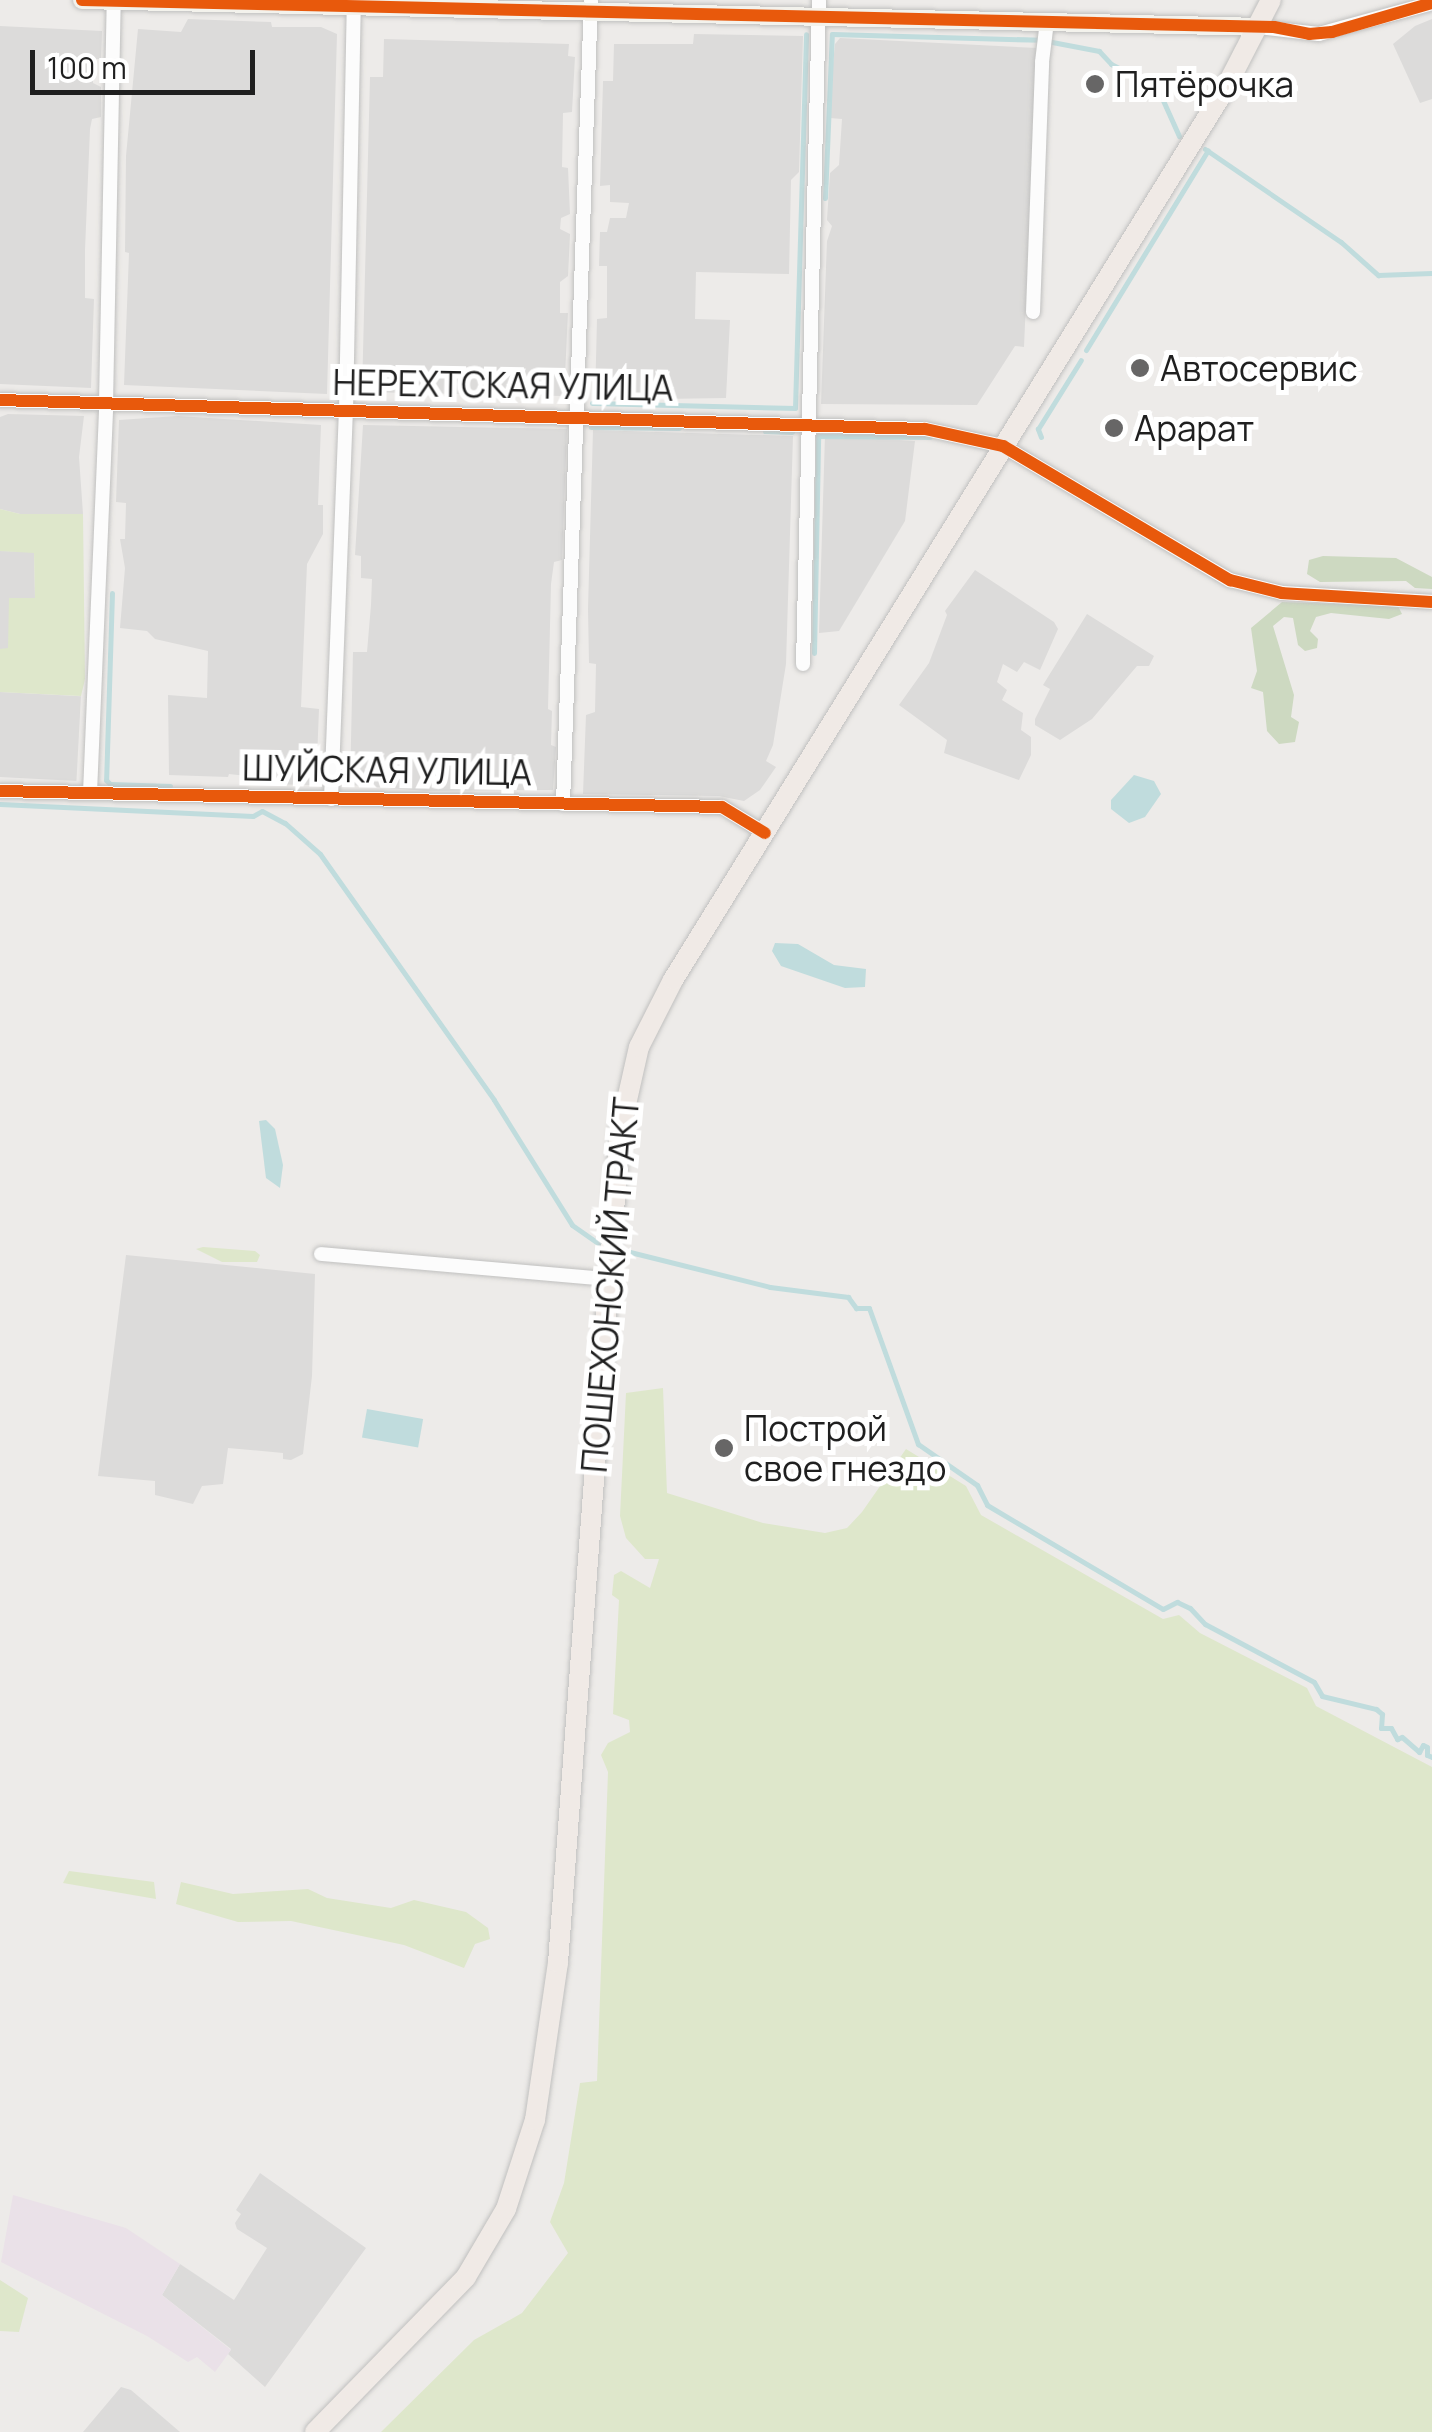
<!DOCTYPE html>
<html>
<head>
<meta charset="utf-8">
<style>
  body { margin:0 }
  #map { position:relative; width:1432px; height:2432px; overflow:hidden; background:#edebe9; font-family:Manrope,sans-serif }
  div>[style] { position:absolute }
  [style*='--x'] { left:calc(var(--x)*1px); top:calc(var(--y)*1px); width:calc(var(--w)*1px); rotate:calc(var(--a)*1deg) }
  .residential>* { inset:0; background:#dcdbda; transform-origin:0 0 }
  .industrial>* { inset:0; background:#eae1e8 }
  .grass>* { inset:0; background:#dee7cb }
  .forest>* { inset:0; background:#cdd9c1 }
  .water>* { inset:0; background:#c0dcdd; transform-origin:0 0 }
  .stream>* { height:5px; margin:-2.5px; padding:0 2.5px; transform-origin:2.5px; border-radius:2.5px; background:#c0dcdd }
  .roads { filter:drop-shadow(0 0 2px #c0c0bf) drop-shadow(0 0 2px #c0c0bf) }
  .street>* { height:14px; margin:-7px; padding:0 7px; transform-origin:7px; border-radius:7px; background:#fcfcfc }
  .secondary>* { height:18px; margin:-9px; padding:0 9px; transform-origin:9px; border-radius:9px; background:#f3f2ec }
  .primary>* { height:20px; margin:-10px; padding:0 10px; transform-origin:10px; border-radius:10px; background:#f0eae6 }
  .cycleway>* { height:12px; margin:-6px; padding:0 6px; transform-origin:6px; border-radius:6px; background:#e8590c }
  .dots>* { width:28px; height:28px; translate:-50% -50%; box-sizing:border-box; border:5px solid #fff; border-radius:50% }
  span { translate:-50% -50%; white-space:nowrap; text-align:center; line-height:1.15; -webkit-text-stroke:10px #fff; paint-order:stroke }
  .poi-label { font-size:35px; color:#1f1f1f }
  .left { translate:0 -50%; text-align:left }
  .street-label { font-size:35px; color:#1f1f1f }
  .scale { position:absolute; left:30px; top:50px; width:225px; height:45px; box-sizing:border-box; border:5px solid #1f1f1f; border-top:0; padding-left:12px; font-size:30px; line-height:35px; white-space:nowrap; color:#1f1f1f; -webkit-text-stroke:8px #fff; paint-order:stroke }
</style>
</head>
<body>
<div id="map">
  <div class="residential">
    <i style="clip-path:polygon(188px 19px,271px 22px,272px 27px,321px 27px,337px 34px,327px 394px,124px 385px,129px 253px,125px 252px,126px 156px,138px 29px,181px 32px)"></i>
    <i style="clip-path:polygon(1432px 19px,1432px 99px,1420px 103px,1393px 44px,1415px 26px)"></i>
    <i style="clip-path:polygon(0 26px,102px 31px,101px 59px,93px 59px,93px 83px,101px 87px,101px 117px,92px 119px,90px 129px,85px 250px,85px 298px,94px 299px,91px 388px,0 384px)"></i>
    <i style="clip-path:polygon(694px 34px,803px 36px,799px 172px,791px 180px,789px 274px,696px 272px,695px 319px,730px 320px,726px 398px,595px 400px,597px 319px,607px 318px,607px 266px,599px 266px,600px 232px,607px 232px,610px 218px,626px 218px,629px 203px,610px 202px,610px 185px,600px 186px,603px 81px,613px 81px,614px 44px,693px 44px)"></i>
    <i style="clip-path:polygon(840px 38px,1037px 48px,1024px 347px,1015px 346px,977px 405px,821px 404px,827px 241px,832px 226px,827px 220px,830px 173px,839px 165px,842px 119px,830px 118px,830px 95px,835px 44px)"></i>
    <i style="clip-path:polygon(384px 39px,569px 44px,568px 56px,575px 57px,572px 112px,563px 113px,562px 167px,568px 168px,570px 214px,561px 218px,560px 229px,570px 234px,568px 276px,560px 282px,560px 313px,568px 313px,564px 396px,362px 392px,370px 77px,383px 77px)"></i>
    <i style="clip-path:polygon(8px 414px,84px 416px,79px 457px,83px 514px,20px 514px,0 509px,0 417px)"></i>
    <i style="clip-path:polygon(177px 416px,321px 425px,318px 505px,323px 505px,323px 534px,307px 564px,301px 707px,319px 709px,316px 785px,247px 784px,247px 776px,229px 774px,228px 777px,169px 775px,168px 695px,207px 698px,208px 651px,155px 639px,147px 631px,120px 628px,125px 568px,120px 539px,125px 539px,126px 503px,116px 502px,119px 420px)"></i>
    <i style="clip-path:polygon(363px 425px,567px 429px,562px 560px,554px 562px,551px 584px,548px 709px,552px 711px,551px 745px,556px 747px,553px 790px,427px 791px,350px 785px,353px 652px,367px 652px,371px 605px,372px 579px,361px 578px,361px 556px,355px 555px)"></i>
    <i style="clip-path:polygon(593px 430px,793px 436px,786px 664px,773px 745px,766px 761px,776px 767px,760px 790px,744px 801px,719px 796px,583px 794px,586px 715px,595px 712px,596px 664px,589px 663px,588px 609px)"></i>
    <i style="clip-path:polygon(825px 435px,915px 441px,905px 521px,839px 631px,819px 633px)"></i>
    <i style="clip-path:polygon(0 551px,34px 552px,35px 598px,8px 649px,0 649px)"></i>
    <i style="clip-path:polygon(975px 570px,1054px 622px,1058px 629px,1040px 670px,1024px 662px,1017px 672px,1003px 664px,997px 682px,1007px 690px,1002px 700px,1023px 713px,1021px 730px,1031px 737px,1031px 755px,1019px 780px,944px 753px,947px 740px,899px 705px,929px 663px,947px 615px,945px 611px)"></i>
    <i style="clip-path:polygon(1087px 614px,1154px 656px,1149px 666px,1137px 666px,1092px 719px,1060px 740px,1035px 725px,1035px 719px,1050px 689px,1043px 685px)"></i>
    <i style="left:0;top:692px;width:81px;height:85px;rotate:3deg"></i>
    <i style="clip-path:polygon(126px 1255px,315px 1274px,312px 1376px,303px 1454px,291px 1460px,283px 1459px,283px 1453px,228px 1448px,223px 1484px,202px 1486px,193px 1504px,155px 1495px,155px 1481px,98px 1476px)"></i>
    <i style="clip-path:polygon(260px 2173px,366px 2248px,265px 2387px,228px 2354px,231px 2349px,162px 2295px,180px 2264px,234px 2300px,267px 2248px,237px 2229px,235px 2223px,241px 2214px,236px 2210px)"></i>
    <i style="clip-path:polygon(121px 2387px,131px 2390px,180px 2432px,83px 2432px)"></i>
  </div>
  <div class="industrial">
    <i style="clip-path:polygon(13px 2195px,126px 2228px,180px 2264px,162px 2295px,231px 2350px,215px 2372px,197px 2357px,188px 2362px,147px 2336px,1px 2262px)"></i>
  </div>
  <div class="grass">
    <i style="clip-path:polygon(0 509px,20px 514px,83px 514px,85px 679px,81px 696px,0 692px,0 649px,8px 648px,9px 598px,35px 598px,34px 553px,0 551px)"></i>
    <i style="clip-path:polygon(203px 1247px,255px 1251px,260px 1255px,257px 1262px,222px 1262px,196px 1249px)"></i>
    <i style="clip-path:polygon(663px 1388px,667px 1493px,763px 1523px,825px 1533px,847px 1528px,862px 1512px,906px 1449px,966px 1486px,981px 1515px,1163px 1619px,1179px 1615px,1200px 1633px,1307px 1688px,1316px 1706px,1432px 1767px,1432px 2432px,381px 2432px,474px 2340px,522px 2313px,568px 2253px,550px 2222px,564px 2183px,580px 2083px,597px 2081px,608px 1772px,601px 1755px,608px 1743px,630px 1732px,629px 1720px,613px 1714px,619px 1600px,612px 1595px,614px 1575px,621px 1571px,650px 1588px,659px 1559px,645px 1559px,626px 1538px,620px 1516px,626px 1393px)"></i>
    <i style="clip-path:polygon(69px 1871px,154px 1882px,156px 1899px,63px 1883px)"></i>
    <i style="clip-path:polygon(181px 1882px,233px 1894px,308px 1889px,327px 1898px,391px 1908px,414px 1900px,466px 1912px,488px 1928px,490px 1939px,475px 1944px,464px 1968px,404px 1945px,291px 1921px,238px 1922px,176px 1904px)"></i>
    <i style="clip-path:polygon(0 2280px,28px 2298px,19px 2332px,0 2331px)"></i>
  </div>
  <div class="forest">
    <i style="clip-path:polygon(1323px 556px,1396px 558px,1432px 577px,1432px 589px,1415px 588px,1406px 581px,1320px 582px,1307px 574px,1309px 560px)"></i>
    <i style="clip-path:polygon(1282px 602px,1398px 606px,1402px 614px,1389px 619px,1331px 613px,1316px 617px,1310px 631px,1318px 639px,1317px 648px,1305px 651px,1298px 645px,1293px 618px,1284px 617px,1273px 626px,1294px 695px,1291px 717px,1299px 722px,1295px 742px,1279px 744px,1267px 731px,1263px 692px,1251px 688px,1257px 671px,1251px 628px)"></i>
  </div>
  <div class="water">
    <i style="clip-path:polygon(1134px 775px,1154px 781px,1161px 794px,1145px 817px,1129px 823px,1111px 809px,1111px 800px)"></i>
    <i style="clip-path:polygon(775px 943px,798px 944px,834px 965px,866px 969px,865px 987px,845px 988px,781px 966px,772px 951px)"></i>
    <i style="clip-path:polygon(266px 1120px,275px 1129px,283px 1165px,280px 1188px,266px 1178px,259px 1121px)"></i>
    <i style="left:367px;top:1409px;width:57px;height:29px;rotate:10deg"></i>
  </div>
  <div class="stream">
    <i style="--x:1052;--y:42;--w:48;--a:10.8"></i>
    <i style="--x:1099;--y:51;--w:18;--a:47"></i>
    <i style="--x:1111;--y:64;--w:44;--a:27.1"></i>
    <i style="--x:1150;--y:84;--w:16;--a:47"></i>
    <i style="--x:1161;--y:96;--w:44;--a:65.8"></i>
    <i style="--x:1205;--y:149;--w:165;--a:34.4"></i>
    <i style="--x:1341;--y:242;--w:50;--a:41.7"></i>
    <i style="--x:1378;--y:275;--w:54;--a:-2.1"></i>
    <i style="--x:825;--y:198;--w:164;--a:-87.6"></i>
    <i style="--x:832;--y:34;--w:209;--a:1.6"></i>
    <i style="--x:1086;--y:350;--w:234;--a:-58.6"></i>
    <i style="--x:592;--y:403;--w:203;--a:1.4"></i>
    <i style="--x:795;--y:408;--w:374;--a:-88.3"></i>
    <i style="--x:591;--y:427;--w:88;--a:0.7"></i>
    <i style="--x:765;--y:431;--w:27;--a:2"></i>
    <i style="--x:1041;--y:437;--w:9;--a:-111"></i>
    <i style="--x:1038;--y:429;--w:81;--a:-58.1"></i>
    <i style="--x:112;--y:593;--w:187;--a:91.8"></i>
    <i style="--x:106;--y:780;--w:6;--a:45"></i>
    <i style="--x:110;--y:784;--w:60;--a:1.9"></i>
    <i style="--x:814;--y:653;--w:217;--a:-88.9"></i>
    <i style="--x:818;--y:436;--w:112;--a:0.5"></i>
    <i style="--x:0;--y:804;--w:253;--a:2.7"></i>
    <i style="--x:253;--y:816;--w:10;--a:-29"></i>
    <i style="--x:262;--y:811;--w:26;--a:28"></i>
    <i style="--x:285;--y:823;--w:47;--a:41.5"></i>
    <i style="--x:320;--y:854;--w:301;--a:54.7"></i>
    <i style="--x:494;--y:1100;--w:147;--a:58"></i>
    <i style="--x:572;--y:1225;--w:38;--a:35"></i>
    <i style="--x:630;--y:1252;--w:144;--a:14"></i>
    <i style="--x:770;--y:1287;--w:79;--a:7.3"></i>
    <i style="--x:848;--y:1297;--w:14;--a:54"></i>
    <i style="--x:856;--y:1308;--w:13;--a:0"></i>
    <i style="--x:869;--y:1308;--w:145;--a:70.2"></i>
    <i style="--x:918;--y:1444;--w:72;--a:34.8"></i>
    <i style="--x:977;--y:1485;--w:22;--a:63"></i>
    <i style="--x:987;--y:1505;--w:204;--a:30.6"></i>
    <i style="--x:1163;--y:1609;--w:16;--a:-27"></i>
    <i style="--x:1177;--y:1602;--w:14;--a:25"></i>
    <i style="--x:1190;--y:1608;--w:22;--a:47"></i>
    <i style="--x:1205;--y:1624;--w:123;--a:28"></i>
    <i style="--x:1314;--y:1682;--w:16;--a:60"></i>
    <i style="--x:1322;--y:1696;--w:56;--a:13.5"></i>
    <i style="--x:1376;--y:1709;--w:8;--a:40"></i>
    <i style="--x:1382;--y:1714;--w:14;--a:94"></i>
    <i style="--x:1381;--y:1728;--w:10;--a:0"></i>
    <i style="--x:1391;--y:1728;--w:13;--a:61"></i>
    <i style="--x:1397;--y:1739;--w:5;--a:-22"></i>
    <i style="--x:1402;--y:1737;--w:23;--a:41"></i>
    <i style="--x:1419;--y:1752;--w:8;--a:-60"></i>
    <i style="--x:1423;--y:1745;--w:4;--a:27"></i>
    <i style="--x:1427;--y:1747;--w:8;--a:90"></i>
    <i style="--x:1427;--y:1755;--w:5;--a:22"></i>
  </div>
  <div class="roads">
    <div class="street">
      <i style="--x:1259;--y:27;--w:60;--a:6.7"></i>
      <i style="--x:1319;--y:34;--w:117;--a:-15.3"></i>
      <i style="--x:1033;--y:312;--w:250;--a:-87.9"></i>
      <i style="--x:1042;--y:62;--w:38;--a:-83"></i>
      <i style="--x:0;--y:400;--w:925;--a:1.8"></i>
      <i style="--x:925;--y:429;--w:80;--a:12.3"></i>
      <i style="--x:1003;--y:446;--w:264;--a:30.6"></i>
      <i style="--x:1230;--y:580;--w:54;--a:14"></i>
      <i style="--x:1282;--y:593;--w:150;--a:3.4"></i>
      <i style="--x:803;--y:664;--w:664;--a:-88.62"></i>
      <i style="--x:0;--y:791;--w:722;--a:1.27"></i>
      <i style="--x:722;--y:807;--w:50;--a:31.2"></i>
      <i style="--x:90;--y:793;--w:389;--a:-87.6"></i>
      <i style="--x:106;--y:404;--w:404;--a:-88.9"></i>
      <i style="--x:331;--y:799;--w:388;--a:-87.8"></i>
      <i style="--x:346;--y:411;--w:411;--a:-88.9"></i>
      <i style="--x:563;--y:804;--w:804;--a:-88.01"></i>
      <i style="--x:321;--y:1254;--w:287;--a:5"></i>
    </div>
    <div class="secondary">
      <i style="--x:82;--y:0;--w:1177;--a:1.31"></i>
    </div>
    <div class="primary">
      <i style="--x:315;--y:2432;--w:216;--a:-45.7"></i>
      <i style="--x:466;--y:2277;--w:79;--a:-59.5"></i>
      <i style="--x:506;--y:2209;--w:94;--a:-72"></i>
      <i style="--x:535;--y:2120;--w:159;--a:-81.7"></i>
      <i style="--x:558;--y:1963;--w:834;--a:-85.74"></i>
      <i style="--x:620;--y:1131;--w:86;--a:-77.3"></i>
      <i style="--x:639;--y:1047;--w:75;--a:-63.1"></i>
      <i style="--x:673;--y:980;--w:1048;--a:-58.22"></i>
      <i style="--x:1225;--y:89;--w:100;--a:-62.7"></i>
    </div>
  </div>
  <div class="cycleway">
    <i style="--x:82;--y:0;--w:1192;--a:1.3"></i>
    <i style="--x:1274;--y:27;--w:36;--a:11"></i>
    <i style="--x:1309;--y:34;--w:23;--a:-5"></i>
    <i style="--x:1332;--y:32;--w:104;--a:-16.2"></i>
    <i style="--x:0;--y:400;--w:925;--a:1.8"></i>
    <i style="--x:925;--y:429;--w:80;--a:12.3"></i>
    <i style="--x:1003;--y:446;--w:264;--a:30.6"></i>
    <i style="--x:1230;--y:580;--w:54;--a:14"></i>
    <i style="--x:1282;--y:593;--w:150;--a:3.4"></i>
    <i style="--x:0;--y:791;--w:722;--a:1.27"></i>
    <i style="--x:722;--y:807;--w:50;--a:31.2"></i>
  </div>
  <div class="dots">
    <i style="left:1095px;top:84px;background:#676666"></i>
    <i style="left:1140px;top:368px;background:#676666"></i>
    <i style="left:1114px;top:428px;background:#676666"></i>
    <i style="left:724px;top:1448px;background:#676666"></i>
  </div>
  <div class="poi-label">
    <span class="left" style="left:1115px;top:84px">Пятёрочка</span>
    <span class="left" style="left:1160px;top:368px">Автосервис</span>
    <span class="left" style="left:1134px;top:428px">Арарат</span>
    <span class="left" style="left:744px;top:1448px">Построй<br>свое гнездо</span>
  </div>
  <div class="street-label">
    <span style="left:503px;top:385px;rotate:1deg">НЕРЕХТСКАЯ УЛИЦА</span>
    <span style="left:387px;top:770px;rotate:1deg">ШУЙСКАЯ УЛИЦА</span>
    <span style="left:610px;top:1285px;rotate:-85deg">ПОШЕХОНСКИЙ ТРАКТ</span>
  </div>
  <div class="scale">100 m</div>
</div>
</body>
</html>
